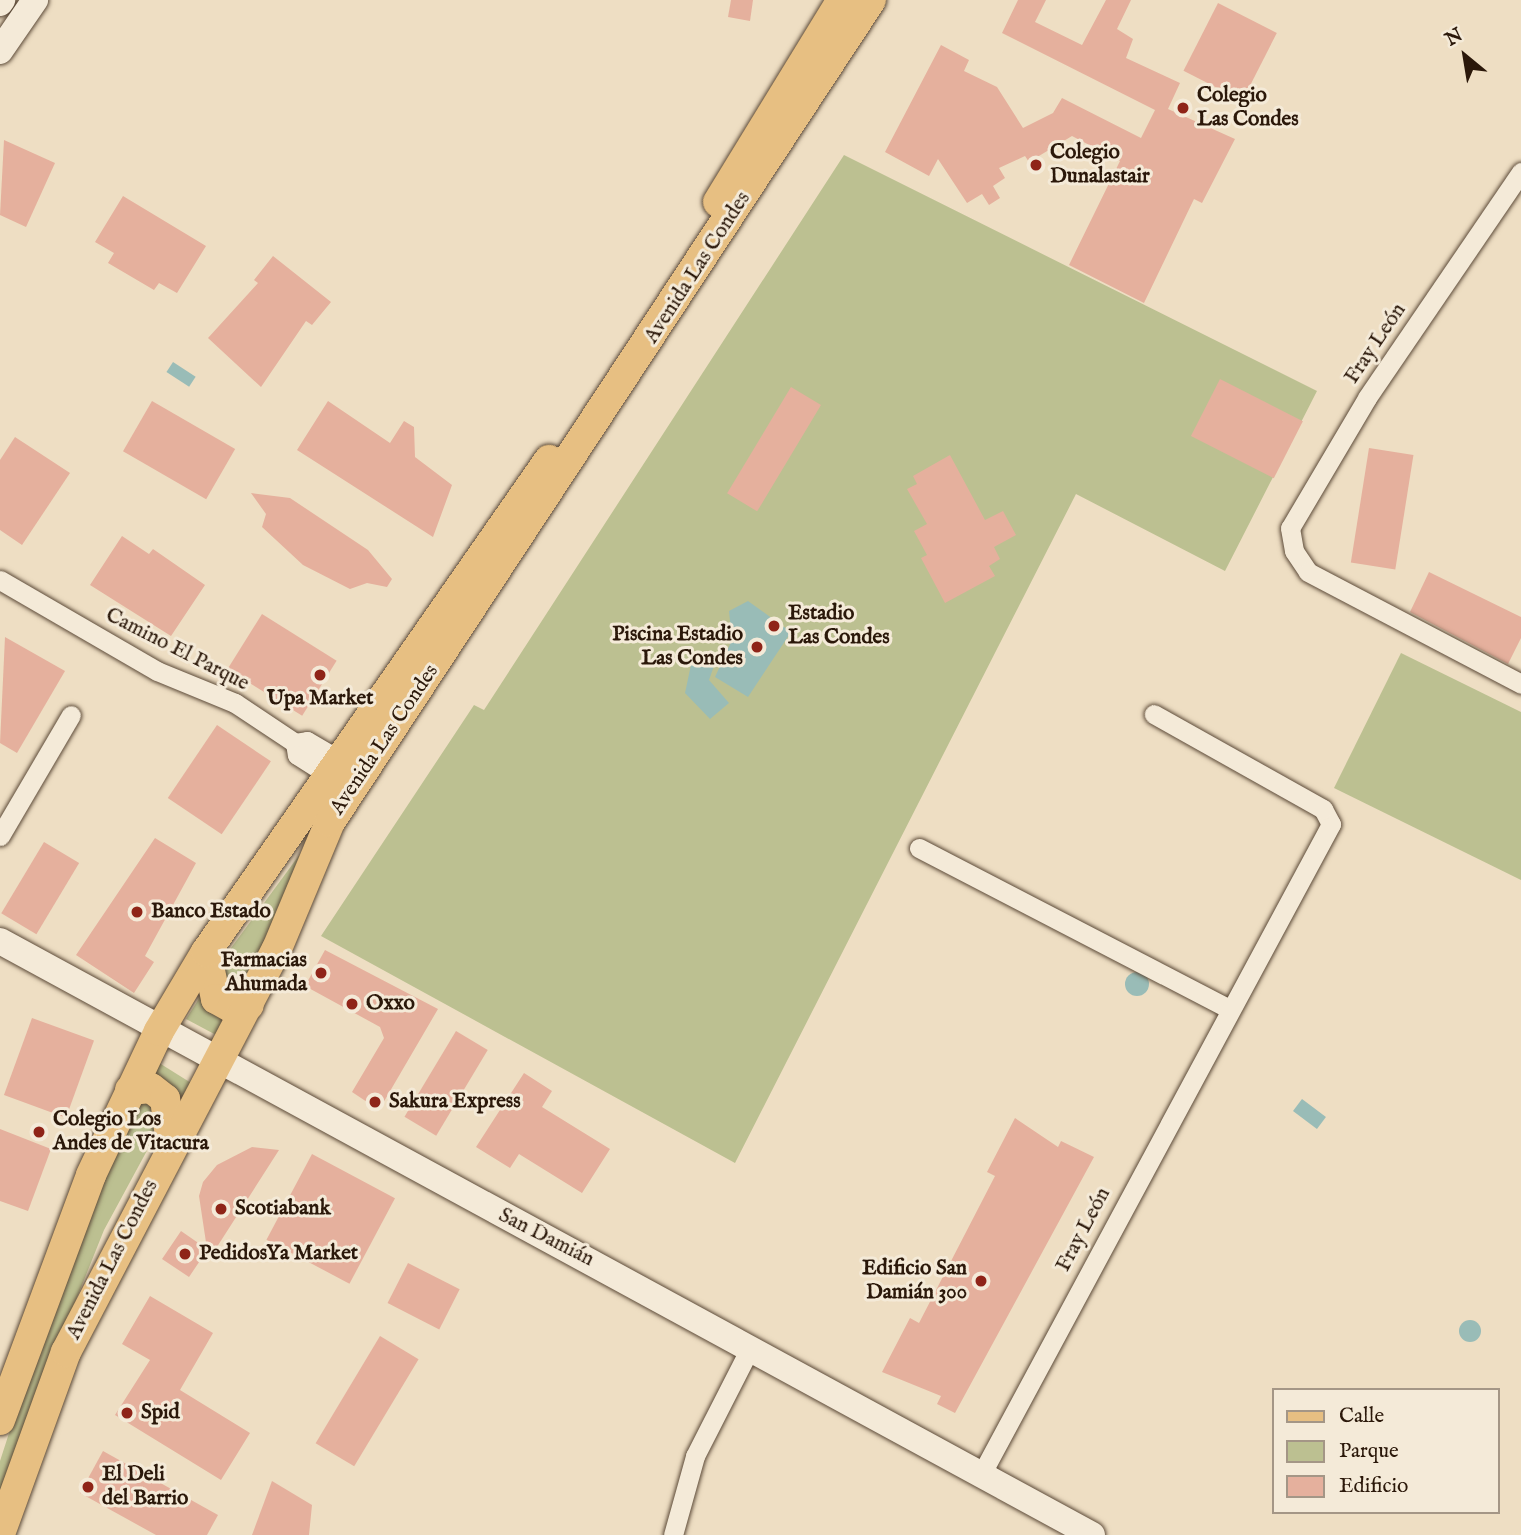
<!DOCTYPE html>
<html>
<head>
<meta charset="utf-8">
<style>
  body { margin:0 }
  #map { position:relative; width:1521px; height:1535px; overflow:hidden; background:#eedec3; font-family:"IM FELL English",serif }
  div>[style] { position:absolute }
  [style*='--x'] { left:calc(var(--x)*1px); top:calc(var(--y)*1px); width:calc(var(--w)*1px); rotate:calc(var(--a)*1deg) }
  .green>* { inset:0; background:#bcc091; transform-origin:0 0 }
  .water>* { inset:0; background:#99bcb7; transform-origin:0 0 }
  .round { border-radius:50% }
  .building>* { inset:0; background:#e5b09d; transform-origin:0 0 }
  .roads { filter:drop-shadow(0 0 2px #5c4a38) drop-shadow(0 0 2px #5c4a38) }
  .street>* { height:19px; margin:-9.5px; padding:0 9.5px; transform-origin:9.5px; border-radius:9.5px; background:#f4ead8 }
  .secondary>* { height:26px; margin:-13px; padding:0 13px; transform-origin:13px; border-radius:13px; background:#f4ead8 }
  .primary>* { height:30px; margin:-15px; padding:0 15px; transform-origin:15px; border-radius:15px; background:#e7bf82 }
  .dots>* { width:19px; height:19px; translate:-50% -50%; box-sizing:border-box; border:4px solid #f4ead8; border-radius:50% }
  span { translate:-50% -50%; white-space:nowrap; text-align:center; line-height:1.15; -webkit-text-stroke:6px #f4ead8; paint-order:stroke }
  .poi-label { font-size:21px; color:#2b180a; font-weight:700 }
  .left { translate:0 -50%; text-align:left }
  .right { translate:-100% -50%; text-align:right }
  .street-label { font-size:21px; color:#2b180a }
  .legend { position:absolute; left:1272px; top:1388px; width:228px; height:126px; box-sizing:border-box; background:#f4ead8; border:2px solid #a49686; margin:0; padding:9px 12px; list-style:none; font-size:21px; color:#2b180a }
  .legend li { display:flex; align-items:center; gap:14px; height:35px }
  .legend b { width:35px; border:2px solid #a49686 }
  .north { position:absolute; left:1430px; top:21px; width:70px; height:70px; -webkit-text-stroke:5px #f4ead8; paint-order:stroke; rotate:330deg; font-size:19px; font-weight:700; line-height:28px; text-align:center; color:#2b180a }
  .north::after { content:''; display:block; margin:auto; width:24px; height:32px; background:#2b180a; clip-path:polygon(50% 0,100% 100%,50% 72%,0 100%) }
</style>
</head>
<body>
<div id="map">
  <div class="green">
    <i style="clip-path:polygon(844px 155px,1317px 391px,1225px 571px,1076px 494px,735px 1163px,321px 936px,474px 705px,484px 710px)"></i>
    <i style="clip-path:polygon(1401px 653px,1521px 712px,1521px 880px,1334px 788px)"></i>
    <i style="clip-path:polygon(300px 854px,270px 932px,239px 994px,229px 998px,217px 967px)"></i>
    <i style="clip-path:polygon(200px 997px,229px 1018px,218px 1036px,186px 1019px)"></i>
    <i style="left:156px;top:1061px;width:41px;height:17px;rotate:32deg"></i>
    <i style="clip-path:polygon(152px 1100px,156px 1134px,104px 1230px,0 1490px,0 1461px,24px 1387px,135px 1101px)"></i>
  </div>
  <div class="water">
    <i style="left:173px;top:362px;width:27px;height:12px;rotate:33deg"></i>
    <i style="clip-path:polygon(748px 601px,791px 632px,748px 697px,715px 677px,732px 640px,729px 611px)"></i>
    <i style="clip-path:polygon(692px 660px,714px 666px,709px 680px,729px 703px,710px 719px,685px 693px)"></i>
    <i class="round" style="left:1125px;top:972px;width:24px;height:24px"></i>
    <i style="left:1302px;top:1099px;width:30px;height:15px;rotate:37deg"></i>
    <i class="round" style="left:1459px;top:1320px;width:22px;height:22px"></i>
  </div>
  <div class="building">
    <i style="clip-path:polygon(731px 0,753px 0,750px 21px,728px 17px)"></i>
    <i style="clip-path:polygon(1018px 0,1046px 0,1035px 22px,1082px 45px,1106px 0,1131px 0,1117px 29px,1133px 39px,1126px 58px,1180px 83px,1168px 109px,1235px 139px,1202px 203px,1194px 199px,1144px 303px,1069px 265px,1120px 161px,1072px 136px,1029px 162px,1025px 156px,999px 168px,1005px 178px,993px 186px,1000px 198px,989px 205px,982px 194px,967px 203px,938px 159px,929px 176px,885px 152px,941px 45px,969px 60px,964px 71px,997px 87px,1023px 128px,1053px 113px,1062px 98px,1141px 138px,1155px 110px,1002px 33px)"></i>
    <i style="left:1218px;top:3px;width:66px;height:76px;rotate:27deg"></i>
    <i style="clip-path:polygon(4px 140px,55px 163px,26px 227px,0 215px)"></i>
    <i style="clip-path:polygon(123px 196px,206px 246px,177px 293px,159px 283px,154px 290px,108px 263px,114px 253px,95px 242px)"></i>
    <i style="clip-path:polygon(273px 256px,331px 302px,312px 325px,306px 321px,261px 387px,208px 338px,258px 283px,254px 280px)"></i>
    <i style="left:1220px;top:379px;width:93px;height:64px;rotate:27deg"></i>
    <i style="left:791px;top:387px;width:35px;height:124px;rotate:31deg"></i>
    <i style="left:152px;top:401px;width:96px;height:58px;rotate:30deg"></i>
    <i style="clip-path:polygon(328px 401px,390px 443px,404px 421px,414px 427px,415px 457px,452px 485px,433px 537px,297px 450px)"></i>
    <i style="clip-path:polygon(15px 437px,70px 473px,22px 545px,0 530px,0 460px)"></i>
    <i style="left:1369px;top:448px;width:45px;height:116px;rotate:9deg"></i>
    <i style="clip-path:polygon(950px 455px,985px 520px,1003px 511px,1016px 535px,994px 547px,1000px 559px,989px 566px,995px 576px,945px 603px,921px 558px,927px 555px,914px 531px,927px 524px,907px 489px,917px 484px,913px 476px)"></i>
    <i style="clip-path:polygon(251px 493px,290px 498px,368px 550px,392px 579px,387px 587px,367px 583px,350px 589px,303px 565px,262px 527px,266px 514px)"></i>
    <i style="clip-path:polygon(122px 536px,149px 554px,153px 549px,205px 585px,171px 636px,90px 585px)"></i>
    <i style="clip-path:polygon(1429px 572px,1521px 617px,1521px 638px,1508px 664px,1410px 612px)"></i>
    <i style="left:262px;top:614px;width:88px;height:65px;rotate:32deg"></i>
    <i style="clip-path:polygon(5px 637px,65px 671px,17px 753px,0 743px)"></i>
    <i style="left:217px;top:725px;width:65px;height:88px;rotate:34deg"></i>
    <i style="clip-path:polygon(155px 838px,196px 863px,145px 956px,154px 962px,134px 993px,76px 955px)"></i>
    <i style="left:44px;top:842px;width:41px;height:83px;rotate:31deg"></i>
    <i style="clip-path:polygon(325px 950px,438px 1009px,379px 1110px,352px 1092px,384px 1038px,380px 1027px,305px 986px)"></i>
    <i style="left:32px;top:1018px;width:66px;height:82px;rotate:20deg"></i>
    <i style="left:456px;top:1031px;width:37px;height:100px;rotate:31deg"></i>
    <i style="clip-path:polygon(524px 1073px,552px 1091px,542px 1107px,610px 1149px,582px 1193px,519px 1154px,510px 1168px,476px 1147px)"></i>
    <i style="clip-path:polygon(1015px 1118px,1058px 1147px,1061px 1141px,1094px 1157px,955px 1413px,937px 1404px,941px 1396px,882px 1372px,910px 1318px,919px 1323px,995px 1176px,987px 1172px)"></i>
    <i style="clip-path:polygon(0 1129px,51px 1149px,28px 1211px,0 1201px)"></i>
    <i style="clip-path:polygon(252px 1147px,279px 1150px,215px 1250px,212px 1243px,189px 1277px,162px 1259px,181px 1231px,207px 1249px,199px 1196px,203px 1182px,217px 1165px)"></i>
    <i style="left:312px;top:1154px;width:94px;height:97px;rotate:28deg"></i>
    <i style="left:408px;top:1263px;width:58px;height:45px;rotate:27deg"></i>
    <i style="clip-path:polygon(150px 1296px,213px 1333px,180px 1390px,250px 1433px,221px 1480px,115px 1415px,150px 1360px,122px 1344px)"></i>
    <i style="left:380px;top:1336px;width:45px;height:125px;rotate:31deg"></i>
    <i style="clip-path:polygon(103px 1451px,218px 1515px,207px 1535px,156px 1535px,80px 1493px)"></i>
    <i style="clip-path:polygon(272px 1481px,312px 1505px,309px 1535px,252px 1535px)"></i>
  </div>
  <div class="roads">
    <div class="street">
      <i style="--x:1521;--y:172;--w:273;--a:124.3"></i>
      <i style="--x:1367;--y:398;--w:151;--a:120.6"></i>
      <i style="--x:1290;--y:528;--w:23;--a:80"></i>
      <i style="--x:1294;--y:551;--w:25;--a:56"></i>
      <i style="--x:1308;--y:572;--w:241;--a:27.7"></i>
      <i style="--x:0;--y:580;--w:181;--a:30.1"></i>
      <i style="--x:157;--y:671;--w:84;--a:22.3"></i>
      <i style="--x:235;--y:703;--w:72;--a:33.7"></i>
      <i style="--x:295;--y:743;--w:12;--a:-9"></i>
      <i style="--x:307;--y:741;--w:42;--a:30.3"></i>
      <i style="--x:295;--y:743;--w:12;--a:81"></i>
      <i style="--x:297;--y:755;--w:41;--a:32.2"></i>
      <i style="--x:0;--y:836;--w:140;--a:-59.6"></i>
      <i style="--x:919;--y:848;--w:350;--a:27.4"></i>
      <i style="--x:982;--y:1473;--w:737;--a:-61.73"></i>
      <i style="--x:1331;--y:824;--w:17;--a:-118"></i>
      <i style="--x:1323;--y:809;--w:194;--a:-150.7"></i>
      <i style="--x:673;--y:1535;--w:82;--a:-74.4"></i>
      <i style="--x:695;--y:1456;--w:121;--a:-63"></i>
    </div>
    <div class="secondary">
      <i style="--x:0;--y:3;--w:4;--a:-56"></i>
      <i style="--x:0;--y:51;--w:62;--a:-55.5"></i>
      <i style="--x:0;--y:941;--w:1243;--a:28.54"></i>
    </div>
    <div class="primary">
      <i style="--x:718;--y:202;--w:237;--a:-58.5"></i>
      <i style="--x:206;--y:952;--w:48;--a:78"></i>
      <i style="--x:216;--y:999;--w:18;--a:29"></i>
      <i style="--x:232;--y:1008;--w:17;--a:-10"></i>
      <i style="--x:130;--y:1090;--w:21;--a:-5"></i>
      <i style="--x:151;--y:1088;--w:18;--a:38"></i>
      <i style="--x:165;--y:1099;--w:45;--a:82.4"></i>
      <i style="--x:0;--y:1420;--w:261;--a:-69.6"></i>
      <i style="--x:91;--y:1175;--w:159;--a:-64.7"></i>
      <i style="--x:159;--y:1031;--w:92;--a:-59.3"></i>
      <i style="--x:206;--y:952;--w:600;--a:-55.12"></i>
      <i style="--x:0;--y:1534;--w:194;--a:-70.1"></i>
      <i style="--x:66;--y:1352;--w:453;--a:-62.4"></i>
      <i style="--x:276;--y:951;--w:140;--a:-67.3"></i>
      <i style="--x:330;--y:822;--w:984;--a:-56.65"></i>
    </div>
  </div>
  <div class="dots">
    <i style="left:1183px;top:108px;background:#8f2418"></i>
    <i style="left:1036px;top:165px;background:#8f2418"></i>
    <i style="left:774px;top:626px;background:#8f2418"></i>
    <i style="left:757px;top:647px;background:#8f2418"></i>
    <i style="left:320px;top:675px;background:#8f2418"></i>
    <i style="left:137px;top:912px;background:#8f2418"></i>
    <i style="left:321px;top:973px;background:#8f2418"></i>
    <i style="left:352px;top:1004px;background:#8f2418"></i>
    <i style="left:375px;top:1102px;background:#8f2418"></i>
    <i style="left:39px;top:1132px;background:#8f2418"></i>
    <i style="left:221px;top:1209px;background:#8f2418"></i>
    <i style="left:185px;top:1254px;background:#8f2418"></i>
    <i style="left:981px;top:1281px;background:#8f2418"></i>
    <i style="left:127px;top:1413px;background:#8f2418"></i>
    <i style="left:88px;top:1487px;background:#8f2418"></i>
  </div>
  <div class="poi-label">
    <span class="left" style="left:1197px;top:108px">Colegio<br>Las Condes</span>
    <span class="left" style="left:1050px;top:165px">Colegio<br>Dunalastair</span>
    <span class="left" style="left:788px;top:626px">Estadio<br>Las Condes</span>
    <span class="right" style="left:743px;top:647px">Piscina Estadio<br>Las Condes</span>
    <span style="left:320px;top:699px">Upa Market</span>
    <span class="left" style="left:151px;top:912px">Banco Estado</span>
    <span class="right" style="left:307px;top:973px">Farmacias<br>Ahumada</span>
    <span class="left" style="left:366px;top:1004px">Oxxo</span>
    <span class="left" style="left:389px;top:1102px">Sakura Express</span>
    <span class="left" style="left:53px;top:1132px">Colegio Los<br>Andes de Vitacura</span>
    <span class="left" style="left:235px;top:1209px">Scotiabank</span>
    <span class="left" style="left:199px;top:1254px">PedidosYa Market</span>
    <span class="right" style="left:967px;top:1281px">Edificio San<br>Damián 300</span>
    <span class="left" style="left:141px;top:1413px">Spid</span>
    <span class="left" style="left:102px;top:1487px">El Deli<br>del Barrio</span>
  </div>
  <div class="street-label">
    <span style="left:698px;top:268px;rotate:-57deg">Avenida Las Condes</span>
    <span style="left:1376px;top:344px;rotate:-56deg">Fray León</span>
    <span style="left:177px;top:650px;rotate:27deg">Camino El Parque</span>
    <span style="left:385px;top:740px;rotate:-56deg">Avenida Las Condes</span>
    <span style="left:1084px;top:1230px;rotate:-62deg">Fray León</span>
    <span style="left:546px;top:1238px;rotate:27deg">San Damián</span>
    <span style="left:113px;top:1260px;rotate:-63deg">Avenida Las Condes</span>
  </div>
  <ul class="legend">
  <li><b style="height:9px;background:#e7bf82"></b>Calle</li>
  <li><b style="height:19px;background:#bcc091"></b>Parque</li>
  <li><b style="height:19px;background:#e5b09d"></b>Edificio</li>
  </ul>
  <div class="north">N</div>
</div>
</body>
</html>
